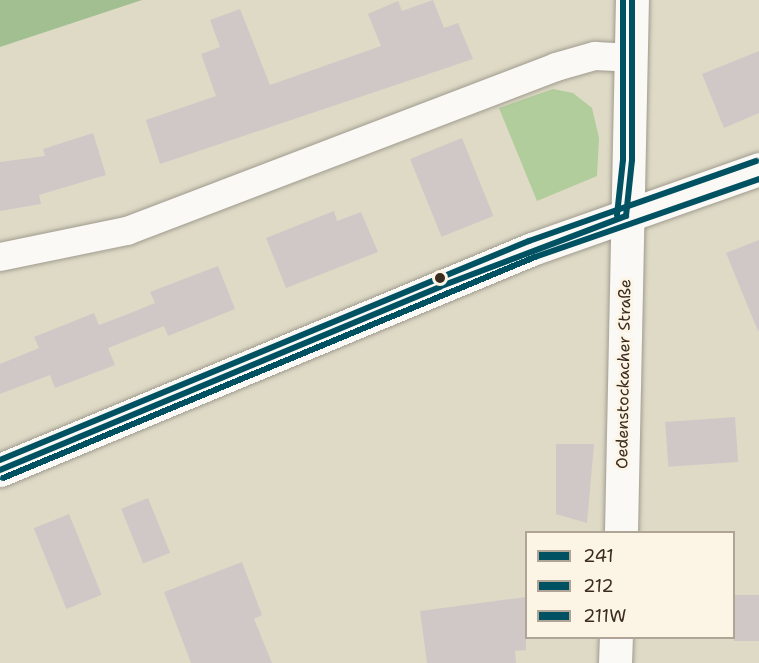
<!DOCTYPE html>
<html>
<head>
<meta charset="utf-8">
<style>
  body { margin:0 }
  #map { position:relative; width:759px; height:663px; overflow:hidden; background:#dedac6; font-family:"Shantell Sans",sans-serif }
  div>[style] { position:absolute }
  [style*='--x'] { left:calc(var(--x)*1px); top:calc(var(--y)*1px); width:calc(var(--w)*1px); rotate:calc(var(--a)*1deg) }
  .green>* { inset:0; background:#b0cd9b }
  .forest>* { inset:0; background:#a2bf92 }
  .building>* { inset:0; background:#cfc8c7; transform-origin:0 0 }
  .roads { filter:drop-shadow(0 0 2px #a09b8e) drop-shadow(0 0 2px #a09b8e) }
  .street>* { height:28px; margin:-14px; padding:0 14px; transform-origin:14px; border-radius:14px; background:#faf9f6 }
  .secondary>* { height:33px; margin:-16.5px; padding:0 16.5px; transform-origin:16.5px; border-radius:16.5px; background:#faf9f6 }
  .bus-1>* { height:6px; margin:-3px; padding:0 3px; transform-origin:3px; border-radius:3px; background:#005262 }
  .bus-2>* { height:6px; margin:-3px; padding:0 3px; transform-origin:3px; border-radius:3px; background:#005262 }
  .bus-3>* { height:6px; margin:-3px; padding:0 3px; transform-origin:3px; border-radius:3px; background:#005262 }
  .dots>* { width:16px; height:16px; translate:-50% -50%; box-sizing:border-box; border:3px solid #fcf5e5; border-radius:50% }
  span { translate:-50% -50%; white-space:nowrap; text-align:center; line-height:1.15; -webkit-text-stroke:6px #fcf5e5; paint-order:stroke }
  .street-label { font-size:16px; color:#3b2a1e }
  .legend { position:absolute; left:525px; top:531px; width:210px; height:108px; box-sizing:border-box; background:#fcf5e5; border:2px solid #afa495; margin:0; padding:8px 10px; list-style:none; font-size:18px; color:#3b2a1e }
  .legend li { display:flex; align-items:center; gap:12px; height:30px }
  .legend b { width:30px; border:2px solid #afa495 }
</style>
</head>
<body>
<div id="map">
  <div class="green">
    <i style="clip-path:polygon(553px 89px,573px 93px,592px 108px,599px 138px,597px 176px,537px 201px,499px 108px)"></i>
  </div>
  <div class="forest">
    <i style="clip-path:polygon(0 0,142px 0,0 47px)"></i>
  </div>
  <div class="building">
    <i style="clip-path:polygon(433px 0,444px 28px,458px 23px,473px 59px,160px 164px,146px 120px,216px 96px,201px 54px,220px 47px,210px 20px,240px 9px,270px 85px,381px 46px,368px 14px,398px 1px,402px 11px)"></i>
    <i style="clip-path:polygon(759px 51px,759px 113px,724px 128px,702px 74px)"></i>
    <i style="clip-path:polygon(93px 133px,106px 175px,39px 195px,41px 204px,0 211px,0 162px,45px 156px,43px 149px)"></i>
    <i style="left:462px;top:138px;width:84px;height:56px;rotate:68deg"></i>
    <i style="clip-path:polygon(334px 211px,337px 221px,361px 212px,378px 252px,286px 288px,266px 238px)"></i>
    <i style="clip-path:polygon(759px 240px,759px 330px,758px 331px,726px 253px)"></i>
    <i style="clip-path:polygon(218px 266px,235px 309px,168px 336px,164px 326px,108px 348px,115px 365px,55px 388px,50px 375px,0 394px,0 364px,39px 348px,34px 337px,94px 313px,99px 325px,128px 314px,155px 303px,150px 292px)"></i>
    <i style="left:735px;top:417px;width:45px;height:70px;rotate:86deg"></i>
    <i style="clip-path:polygon(556px 444px,594px 444px,587px 523px,556px 514px)"></i>
    <i style="left:148px;top:498px;width:59px;height:29px;rotate:68deg"></i>
    <i style="left:69px;top:514px;width:87px;height:38px;rotate:68deg"></i>
    <i style="clip-path:polygon(242px 562px,262px 615px,254px 619px,272px 663px,191px 663px,164px 592px)"></i>
    <i style="left:759px;top:595px;width:46px;height:25px;rotate:90deg"></i>
    <i style="clip-path:polygon(526px 597px,526px 650px,515px 651px,516px 663px,427px 663px,420px 611px)"></i>
  </div>
  <div class="roads">
    <div class="street">
      <i style="--x:0;--y:257;--w:130;--a:-11.6"></i>
      <i style="--x:127;--y:231;--w:459;--a:-20.9"></i>
      <i style="--x:556;--y:67;--w:41;--a:-15.8"></i>
      <i style="--x:595;--y:56;--w:36;--a:3"></i>
    </div>
    <div class="secondary">
      <i style="--x:0;--y:470;--w:576;--a:-22.56"></i>
      <i style="--x:532;--y:249;--w:241;--a:-19.4"></i>
      <i style="--x:621;--y:532;--w:532;--a:-88.82"></i>
      <i style="--x:615;--y:663;--w:25;--a:-88"></i>
    </div>
  </div>
  <div class="bus-1">
    <i style="--x:626;--y:216;--w:56;--a:-83.9"></i>
    <i style="--x:632;--y:160;--w:160;--a:-90"></i>
    <i style="--x:0;--y:470;--w:476;--a:-22.6"></i>
    <i style="--x:439;--y:287;--w:200;--a:-20.8"></i>
  </div>
  <div class="bus-2">
    <i style="--x:3;--y:478;--w:576;--a:-22.56"></i>
    <i style="--x:535;--y:257;--w:237;--a:-19.2"></i>
  </div>
  <div class="bus-3">
    <i style="--x:617;--y:215;--w:55;--a:-83.8"></i>
    <i style="--x:623;--y:160;--w:160;--a:-90"></i>
    <i style="--x:0;--y:460;--w:573;--a:-22.49"></i>
    <i style="--x:529;--y:241;--w:241;--a:-19.4"></i>
  </div>
  <div class="dots">
    <i style="left:440px;top:278px;background:#3b2a1e"></i>
  </div>
  <div class="street-label">
    <span style="left:624px;top:374px;rotate:-89deg">Oedenstockacher Straße</span>
  </div>
  <ul class="legend">
  <li><b style="height:8px;background:#005262"></b>241</li>
  <li><b style="height:8px;background:#005262"></b>212</li>
  <li><b style="height:8px;background:#005262"></b>211W</li>
  </ul>
</div>
</body>
</html>
